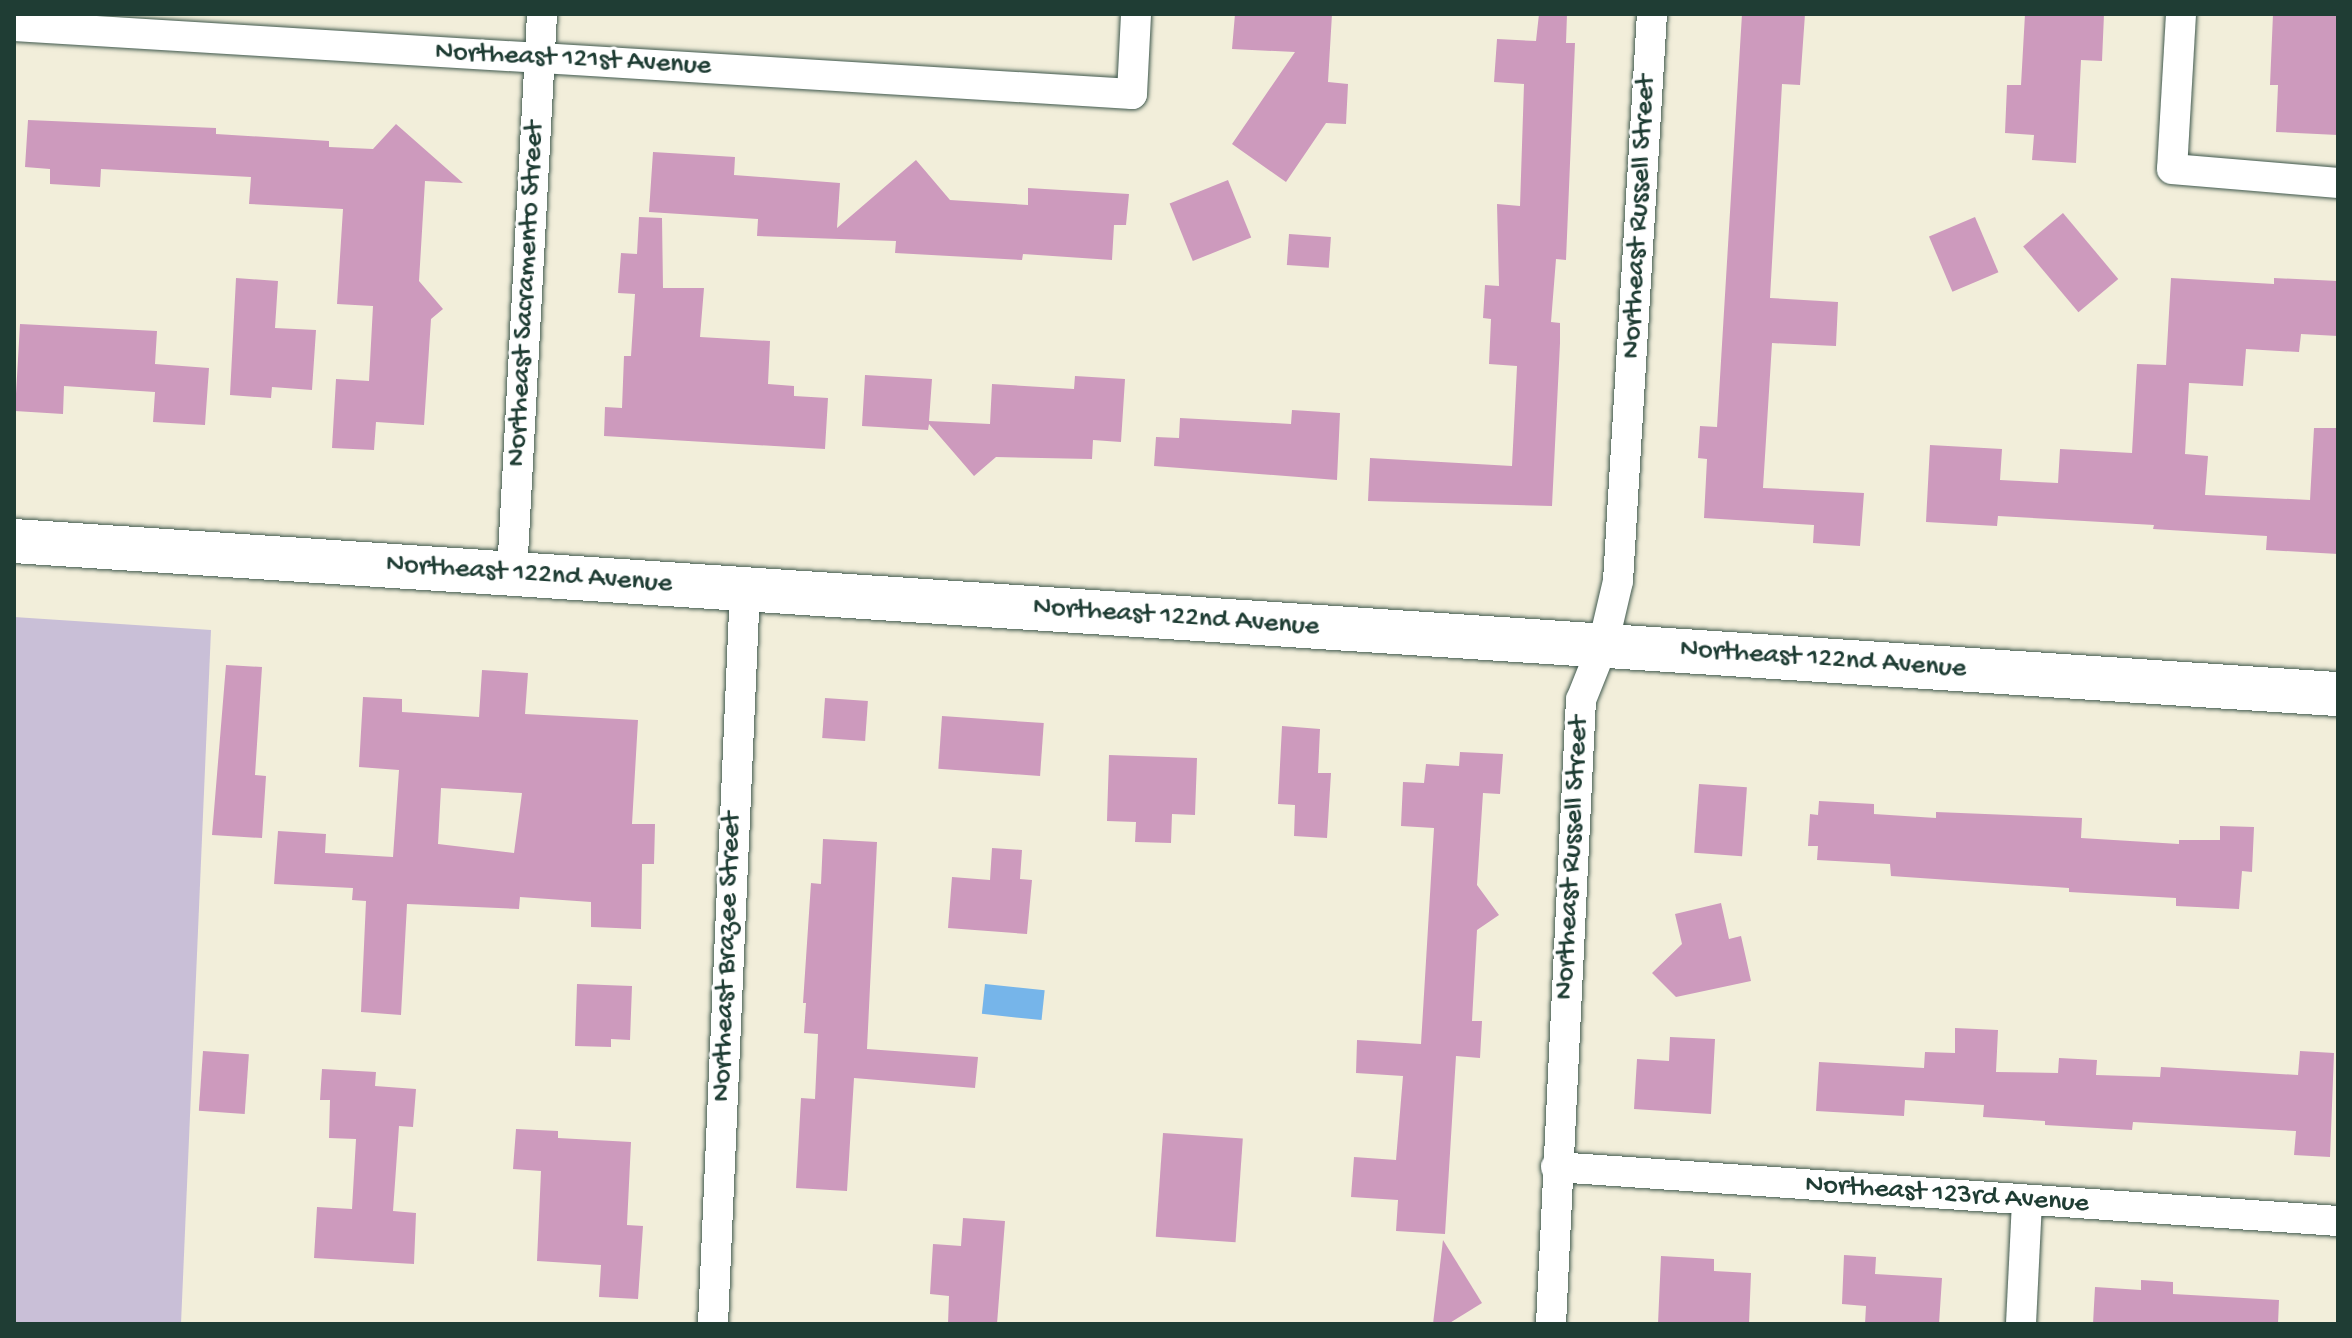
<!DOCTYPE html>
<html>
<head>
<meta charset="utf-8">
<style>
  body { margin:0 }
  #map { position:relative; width:2352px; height:1338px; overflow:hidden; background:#f2eeda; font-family:"Gochi Hand",sans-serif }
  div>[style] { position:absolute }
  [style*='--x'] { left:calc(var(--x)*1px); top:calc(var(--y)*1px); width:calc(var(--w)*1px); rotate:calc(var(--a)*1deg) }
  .industrial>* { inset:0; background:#c9bfd7 }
  .water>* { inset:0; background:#76b5ea; transform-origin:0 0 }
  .building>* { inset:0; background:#cd9abd; transform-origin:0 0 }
  .roads { filter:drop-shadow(0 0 2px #3f584d) drop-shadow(0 0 2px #3f584d) }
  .street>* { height:30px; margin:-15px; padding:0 15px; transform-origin:15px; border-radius:15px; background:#fff }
  .primary>* { height:44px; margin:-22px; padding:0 22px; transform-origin:22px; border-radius:22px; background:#fff }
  span { translate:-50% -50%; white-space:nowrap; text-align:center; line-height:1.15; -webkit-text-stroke:6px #fff; paint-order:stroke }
  .street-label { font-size:28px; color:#1f3d34 }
  .frame { position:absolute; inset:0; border:16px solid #1f3d34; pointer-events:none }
</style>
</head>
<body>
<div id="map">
  <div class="industrial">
    <i style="clip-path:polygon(14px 617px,211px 630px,181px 1324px,14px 1324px)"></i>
  </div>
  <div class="water">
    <i style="left:985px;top:984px;width:60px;height:30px;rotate:6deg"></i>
  </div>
  <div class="building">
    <i style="clip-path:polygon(1235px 14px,1332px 14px,1328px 82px,1348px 84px,1346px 124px,1326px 123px,1286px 182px,1232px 144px,1295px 52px,1232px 49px)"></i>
    <i style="clip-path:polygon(1539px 14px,1567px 14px,1566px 43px,1575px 43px,1566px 260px,1556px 259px,1551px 322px,1560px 323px,1560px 343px,1552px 506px,1368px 501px,1370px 458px,1512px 466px,1517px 366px,1489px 364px,1491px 319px,1483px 318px,1485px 285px,1499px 286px,1497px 204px,1520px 206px,1524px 84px,1494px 82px,1497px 39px,1536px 41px)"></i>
    <i style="clip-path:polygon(1742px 14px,1805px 14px,1800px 85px,1782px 84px,1770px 298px,1838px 302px,1836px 346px,1772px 343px,1763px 488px,1864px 493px,1860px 546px,1813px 543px,1814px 525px,1704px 518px,1707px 459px,1698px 458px,1700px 426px,1717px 427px)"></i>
    <i style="clip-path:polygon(2025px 14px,2104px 14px,2102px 61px,2081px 60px,2076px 163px,2032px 160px,2034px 135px,2005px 133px,2007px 85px,2021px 85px)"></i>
    <i style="clip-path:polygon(2273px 14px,2338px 14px,2338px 135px,2276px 132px,2278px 85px,2270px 85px)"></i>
    <i style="clip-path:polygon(28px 120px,216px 128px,216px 134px,329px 141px,329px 147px,373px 149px,396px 124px,463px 183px,425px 181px,419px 281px,443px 309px,431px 319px,424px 425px,376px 422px,374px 450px,332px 448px,336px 379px,369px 381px,373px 306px,337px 304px,343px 209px,249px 204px,251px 177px,101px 169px,100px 187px,50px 184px,50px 169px,25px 167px)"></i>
    <i style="clip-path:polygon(653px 152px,735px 157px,734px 175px,840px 183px,837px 228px,916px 160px,950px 200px,1028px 205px,1028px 188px,1129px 194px,1126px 225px,1114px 225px,1112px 260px,1023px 254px,1022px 260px,895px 253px,896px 241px,757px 236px,758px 219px,649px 212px)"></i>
    <i style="left:1228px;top:180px;width:62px;height:63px;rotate:68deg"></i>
    <i style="left:2063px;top:213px;width:86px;height:52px;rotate:50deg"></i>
    <i style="clip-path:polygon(639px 217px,662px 218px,663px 288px,704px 288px,700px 337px,770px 341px,768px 384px,794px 386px,794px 396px,828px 398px,825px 449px,604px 436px,605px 407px,622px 408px,624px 356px,631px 356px,635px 294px,618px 293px,621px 253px,637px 254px)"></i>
    <i style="left:1975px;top:217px;width:60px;height:50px;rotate:67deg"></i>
    <i style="left:1289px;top:234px;width:42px;height:31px;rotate:4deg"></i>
    <i style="clip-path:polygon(236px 278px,278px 281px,275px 328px,316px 330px,312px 390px,272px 387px,271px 398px,230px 395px)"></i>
    <i style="clip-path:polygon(2171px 278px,2274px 284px,2274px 278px,2338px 281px,2338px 336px,2301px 334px,2299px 352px,2246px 349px,2243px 386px,2189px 383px,2185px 454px,2208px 456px,2205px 495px,2310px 500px,2314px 428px,2338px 428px,2338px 554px,2266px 550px,2267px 536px,2153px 529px,2154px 525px,1998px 516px,1997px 526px,1926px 522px,1930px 445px,2002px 449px,2000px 480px,2058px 483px,2060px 449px,2132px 453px,2137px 364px,2166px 365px)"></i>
    <i style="clip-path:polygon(20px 324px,157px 331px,155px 364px,209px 368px,205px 425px,153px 422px,155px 392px,64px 386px,63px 414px,15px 411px)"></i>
    <i style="clip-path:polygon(865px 375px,932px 379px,929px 421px,990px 424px,992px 384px,1074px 389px,1075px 376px,1125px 379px,1121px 442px,1093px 440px,1092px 459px,996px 457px,974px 476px,929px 424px,928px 430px,862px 426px)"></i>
    <i style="clip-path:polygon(1292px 410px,1340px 413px,1337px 480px,1154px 466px,1156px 437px,1179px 438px,1180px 418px,1291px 424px)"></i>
    <i style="clip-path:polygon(226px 665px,262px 667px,255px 775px,266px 776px,262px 838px,212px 835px)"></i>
    <i style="clip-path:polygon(evenodd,482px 670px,528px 673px,525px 714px,638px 720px,632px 824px,655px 824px,654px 864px,642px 864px,641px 929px,591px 927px,591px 902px,520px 897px,519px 909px,407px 904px,401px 1015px,361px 1012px,366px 901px,352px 900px,353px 888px,274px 884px,278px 831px,326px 834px,325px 853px,393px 857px,399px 770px,359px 767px,363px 697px,402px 699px,402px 712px,479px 717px,482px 670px,441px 788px,522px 793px,514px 853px,438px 844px,441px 788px)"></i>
    <i style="left:825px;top:698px;width:43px;height:40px;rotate:4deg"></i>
    <i style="left:942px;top:716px;width:102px;height:53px;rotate:4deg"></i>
    <i style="clip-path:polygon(1282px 726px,1320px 729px,1318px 773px,1331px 773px,1327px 838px,1294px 836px,1295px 805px,1278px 804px)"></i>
    <i style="clip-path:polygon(1460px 752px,1503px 754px,1500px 794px,1483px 793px,1477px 885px,1499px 915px,1477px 930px,1472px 1021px,1482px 1021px,1480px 1058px,1456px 1056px,1445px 1234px,1396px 1231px,1398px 1200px,1351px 1197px,1354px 1157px,1396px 1160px,1403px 1076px,1356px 1073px,1357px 1040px,1421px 1044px,1434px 828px,1401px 826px,1403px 782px,1424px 783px,1426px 764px,1459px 766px)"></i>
    <i style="clip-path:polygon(1109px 755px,1197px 758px,1195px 815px,1172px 814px,1171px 843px,1135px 842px,1136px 822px,1107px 821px)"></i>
    <i style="left:1699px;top:784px;width:48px;height:69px;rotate:4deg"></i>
    <i style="clip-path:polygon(1819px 801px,1874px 804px,1874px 814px,1936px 818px,1936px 812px,2082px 818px,2081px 838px,2179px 844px,2179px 840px,2220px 840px,2220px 826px,2254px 827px,2252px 872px,2242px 871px,2239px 909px,2176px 906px,2176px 898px,2069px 892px,2069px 888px,1891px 876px,1890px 864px,1817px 860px,1818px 846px,1808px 846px,1810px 814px,1818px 815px)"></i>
    <i style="clip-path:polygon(823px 839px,877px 842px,867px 1049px,978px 1057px,975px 1088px,854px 1078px,847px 1191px,796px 1188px,801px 1098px,815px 1099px,818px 1034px,804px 1033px,806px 1003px,803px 1003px,811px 883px,821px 884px)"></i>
    <i style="clip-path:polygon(992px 848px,1022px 850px,1020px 879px,1032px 880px,1027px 934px,948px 928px,952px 877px,990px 880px)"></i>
    <i style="clip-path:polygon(1721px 903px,1729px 939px,1741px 936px,1751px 981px,1676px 997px,1652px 973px,1682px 944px,1675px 914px)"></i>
    <i style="clip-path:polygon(577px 984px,632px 986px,630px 1040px,611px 1039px,611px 1047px,575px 1046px)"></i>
    <i style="clip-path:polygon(1955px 1028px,1998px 1030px,1996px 1072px,2058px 1073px,2059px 1058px,2097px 1060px,2096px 1075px,2160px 1077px,2161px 1067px,2298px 1075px,2300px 1051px,2334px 1053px,2330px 1157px,2294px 1155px,2296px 1131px,2133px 1122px,2132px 1130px,2045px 1125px,2045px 1121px,1983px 1117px,1984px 1105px,1905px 1100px,1904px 1116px,1816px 1111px,1819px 1062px,1924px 1068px,1925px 1052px,1955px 1053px)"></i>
    <i style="clip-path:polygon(1670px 1037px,1715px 1039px,1711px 1114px,1634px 1109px,1637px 1059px,1669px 1061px)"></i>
    <i style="left:203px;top:1051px;width:46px;height:60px;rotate:4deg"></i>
    <i style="clip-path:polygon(322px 1069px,376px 1072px,375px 1086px,416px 1089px,413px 1127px,399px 1126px,393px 1211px,416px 1213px,414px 1264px,314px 1258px,317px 1207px,352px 1209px,356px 1139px,329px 1138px,330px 1100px,320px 1100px)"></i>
    <i style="clip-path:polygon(516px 1129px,558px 1131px,558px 1138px,631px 1142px,627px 1225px,643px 1226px,638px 1299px,599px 1297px,601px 1265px,537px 1261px,541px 1171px,513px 1169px)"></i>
    <i style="left:1163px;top:1133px;width:80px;height:104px;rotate:4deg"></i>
    <i style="clip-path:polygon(963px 1218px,1005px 1221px,997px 1324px,948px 1324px,949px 1296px,930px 1294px,933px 1244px,961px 1246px)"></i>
    <i style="clip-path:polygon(1443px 1240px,1482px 1303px,1448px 1324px,1433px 1324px)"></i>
    <i style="clip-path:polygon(1844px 1255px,1876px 1257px,1875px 1274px,1942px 1278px,1939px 1324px,1865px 1324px,1866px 1306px,1842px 1304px)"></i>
    <i style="clip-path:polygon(1661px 1256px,1714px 1259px,1714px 1271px,1751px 1273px,1749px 1324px,1658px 1324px)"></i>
    <i style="clip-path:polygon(2141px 1280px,2173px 1282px,2173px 1294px,2279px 1300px,2278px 1324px,2093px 1324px,2095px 1287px,2141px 1290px)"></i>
  </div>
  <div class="roads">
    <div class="street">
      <i style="--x:2181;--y:14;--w:155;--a:93.3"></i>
      <i style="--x:2172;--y:169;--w:167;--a:4.8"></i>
      <i style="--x:14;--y:26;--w:1120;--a:3.48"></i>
      <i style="--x:1132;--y:94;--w:80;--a:-87.1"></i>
      <i style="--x:512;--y:574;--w:561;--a:-86.93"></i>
      <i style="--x:1556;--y:1167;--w:784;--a:3.95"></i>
      <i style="--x:713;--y:1324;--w:736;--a:-87.51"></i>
      <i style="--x:1551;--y:1324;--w:625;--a:-87.25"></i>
      <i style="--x:1581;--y:700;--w:59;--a:-68.2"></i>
      <i style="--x:1603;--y:645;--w:66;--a:-76.8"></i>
      <i style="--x:1618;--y:581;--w:568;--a:-86.57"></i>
      <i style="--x:2021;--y:1324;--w:123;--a:-87.2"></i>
    </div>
    <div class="primary">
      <i style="--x:14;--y:541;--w:2329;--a:3.77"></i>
    </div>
  </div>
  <div class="street-label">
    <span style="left:573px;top:60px;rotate:3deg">Northeast 121st Avenue</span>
    <span style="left:1640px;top:217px;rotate:-87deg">Northeast Russell Street</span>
    <span style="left:527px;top:294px;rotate:-87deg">Northeast Sacramento Street</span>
    <span style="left:529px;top:575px;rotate:4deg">Northeast 122nd Avenue</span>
    <span style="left:1176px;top:618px;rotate:4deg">Northeast 122nd Avenue</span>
    <span style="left:1823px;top:660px;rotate:4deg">Northeast 122nd Avenue</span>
    <span style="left:1573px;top:858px;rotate:-87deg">Northeast Russell Street</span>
    <span style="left:728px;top:957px;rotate:-88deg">Northeast Brazee Street</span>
    <span style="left:1947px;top:1195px;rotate:4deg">Northeast 123rd Avenue</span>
  </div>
  <div class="frame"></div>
</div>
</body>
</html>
